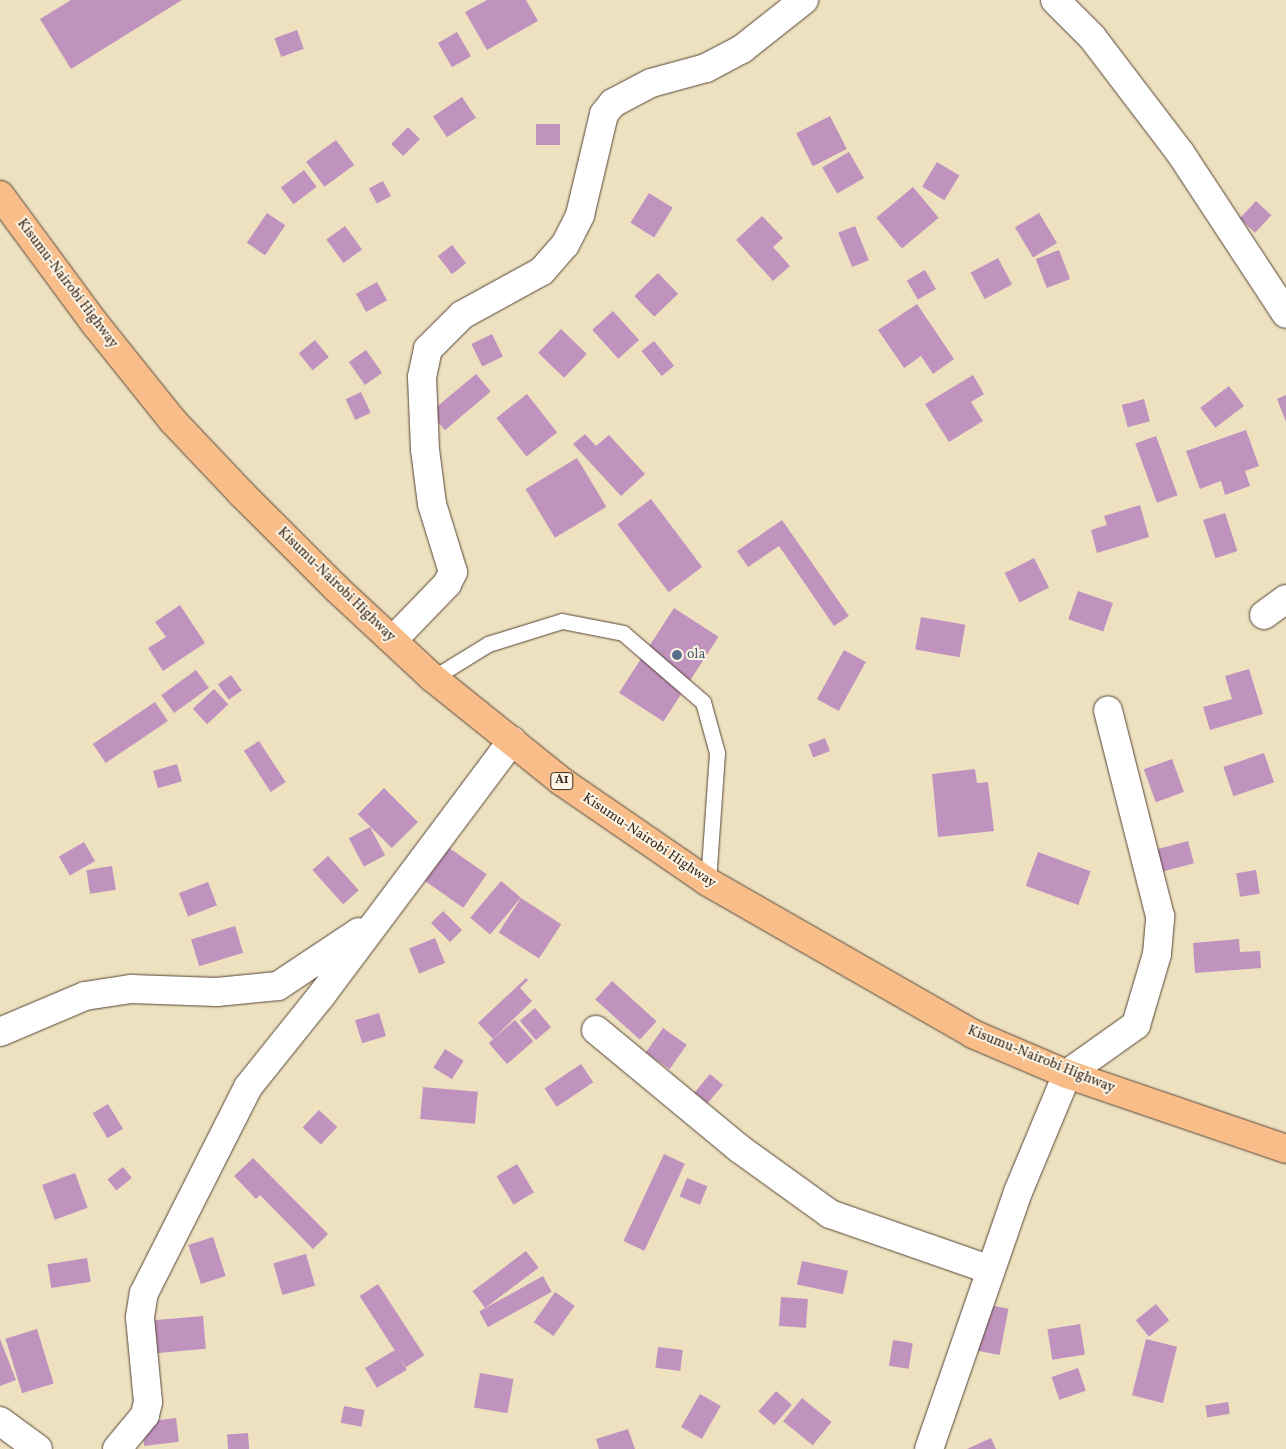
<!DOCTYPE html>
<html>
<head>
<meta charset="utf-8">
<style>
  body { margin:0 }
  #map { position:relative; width:1286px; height:1449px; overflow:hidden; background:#eee1c0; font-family:Vollkorn,serif }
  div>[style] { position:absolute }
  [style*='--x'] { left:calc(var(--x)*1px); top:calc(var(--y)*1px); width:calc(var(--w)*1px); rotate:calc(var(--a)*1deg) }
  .building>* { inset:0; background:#c093bf; transform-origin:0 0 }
  .roads { filter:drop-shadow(0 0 1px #564536) drop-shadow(0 0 1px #564536) }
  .service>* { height:15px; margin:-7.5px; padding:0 7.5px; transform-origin:7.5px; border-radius:7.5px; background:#fff }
  .minor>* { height:28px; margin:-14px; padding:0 14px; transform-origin:14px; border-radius:14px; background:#fff }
  .trunk>* { height:28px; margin:-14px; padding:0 14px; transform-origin:14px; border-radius:14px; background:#f8bd89 }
  .dots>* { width:14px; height:14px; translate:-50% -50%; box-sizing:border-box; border:2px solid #fcf5e5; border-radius:50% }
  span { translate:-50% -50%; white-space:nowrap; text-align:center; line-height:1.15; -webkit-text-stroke:4px #fcf5e5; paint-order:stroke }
  .shield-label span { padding:1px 4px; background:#fcf5e5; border:1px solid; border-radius:4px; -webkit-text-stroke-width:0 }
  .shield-label { font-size:12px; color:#3b2a1e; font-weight:700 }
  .street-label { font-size:14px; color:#3b2a1e }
  .service-label { font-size:14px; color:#4e5e75 }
  .left { translate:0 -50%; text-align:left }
</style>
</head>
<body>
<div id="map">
  <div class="building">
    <i style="clip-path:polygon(71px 0,182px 0,71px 69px,40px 19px)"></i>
    <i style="clip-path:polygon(487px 0,526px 0,538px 21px,487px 50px,465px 12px)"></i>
    <i style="left:297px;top:30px;width:20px;height:24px;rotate:70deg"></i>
    <i style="left:457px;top:32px;width:28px;height:22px;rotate:60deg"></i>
    <i style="left:462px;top:97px;width:25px;height:35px;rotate:56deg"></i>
    <i style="left:830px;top:116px;width:37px;height:38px;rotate:63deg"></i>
    <i style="left:536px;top:124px;width:24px;height:21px"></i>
    <i style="left:408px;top:127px;width:17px;height:24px;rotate:45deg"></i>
    <i style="left:336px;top:140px;width:31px;height:37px;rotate:54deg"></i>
    <i style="left:849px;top:152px;width:30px;height:31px;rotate:60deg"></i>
    <i style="left:937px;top:162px;width:26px;height:29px;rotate:31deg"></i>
    <i style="left:304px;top:170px;width:21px;height:29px;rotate:53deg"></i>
    <i style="left:383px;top:181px;width:17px;height:16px;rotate:62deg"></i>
    <i style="left:913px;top:187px;width:40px;height:48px;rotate:50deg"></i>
    <i style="left:649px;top:193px;width:28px;height:35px;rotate:32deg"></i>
    <i style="left:1256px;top:201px;width:21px;height:24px;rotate:43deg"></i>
    <i style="left:267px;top:213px;width:22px;height:36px;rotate:34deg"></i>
    <i style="left:1039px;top:213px;width:35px;height:28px;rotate:59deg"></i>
    <i style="clip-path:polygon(762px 216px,783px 238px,773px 247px,790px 266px,773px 281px,736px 240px)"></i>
    <i style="left:345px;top:226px;width:29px;height:23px;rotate:54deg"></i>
    <i style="left:855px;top:226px;width:37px;height:18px;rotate:68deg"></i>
    <i style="left:452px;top:245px;width:23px;height:18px;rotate:52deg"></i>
    <i style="left:1059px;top:250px;width:31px;height:25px;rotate:69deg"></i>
    <i style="left:998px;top:258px;width:30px;height:31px;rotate:62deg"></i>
    <i style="left:925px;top:270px;width:22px;height:21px;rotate:60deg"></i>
    <i style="left:658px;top:273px;width:29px;height:33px;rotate:46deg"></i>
    <i style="left:377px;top:282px;width:21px;height:24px;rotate:61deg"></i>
    <i style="clip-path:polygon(917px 304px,954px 359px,933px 374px,921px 356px,904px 368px,878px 330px)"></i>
    <i style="left:613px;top:311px;width:39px;height:28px;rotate:48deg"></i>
    <i style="left:561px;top:329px;width:36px;height:33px;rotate:44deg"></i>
    <i style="left:492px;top:334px;width:25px;height:23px;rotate:64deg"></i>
    <i style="left:315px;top:340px;width:22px;height:21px;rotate:51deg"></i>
    <i style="left:654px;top:341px;width:32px;height:16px;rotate:51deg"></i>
    <i style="left:366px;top:350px;width:28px;height:21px;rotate:55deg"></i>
    <i style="left:476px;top:374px;width:23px;height:60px;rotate:50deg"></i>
    <i style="clip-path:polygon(973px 375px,984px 394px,971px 402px,983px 421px,949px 442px,925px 404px)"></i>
    <i style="left:1229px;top:386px;width:25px;height:36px;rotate:53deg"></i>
    <i style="left:361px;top:392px;width:23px;height:17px;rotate:65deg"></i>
    <i style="left:527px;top:394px;width:49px;height:39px;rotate:52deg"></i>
    <i style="clip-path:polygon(1286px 395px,1286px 422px,1277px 399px)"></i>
    <i style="left:1144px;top:399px;width:23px;height:23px;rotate:75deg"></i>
    <i style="clip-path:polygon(1246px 430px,1259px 466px,1245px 471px,1250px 486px,1225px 495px,1221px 481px,1200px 489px,1186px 451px)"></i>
    <i style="clip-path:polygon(585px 434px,596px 446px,609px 435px,645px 474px,621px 496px,573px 444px)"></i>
    <i style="left:1156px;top:436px;width:63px;height:22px;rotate:70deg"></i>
    <i style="left:577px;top:458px;width:57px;height:60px;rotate:59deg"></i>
    <i style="left:651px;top:499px;width:85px;height:42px;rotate:53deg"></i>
    <i style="clip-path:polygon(1140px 505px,1149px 537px,1097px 553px,1091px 530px,1107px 525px,1104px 516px)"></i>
    <i style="left:1225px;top:513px;width:40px;height:23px;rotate:72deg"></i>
    <i style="clip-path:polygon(782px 520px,849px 616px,834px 626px,779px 546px,748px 567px,737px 551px)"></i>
    <i style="left:1034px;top:558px;width:33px;height:33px;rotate:63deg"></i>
    <i style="left:1078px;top:591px;width:37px;height:30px;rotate:19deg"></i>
    <i style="clip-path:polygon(180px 605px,205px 643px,163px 671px,148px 648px,166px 637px,155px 622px)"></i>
    <i style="left:674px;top:608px;width:53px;height:101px;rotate:33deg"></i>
    <i style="left:921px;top:617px;width:45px;height:33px;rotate:10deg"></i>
    <i style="left:844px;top:650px;width:25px;height:56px;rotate:29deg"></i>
    <i style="clip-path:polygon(1249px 669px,1263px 714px,1210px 730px,1203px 707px,1232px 699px,1225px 676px)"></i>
    <i style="left:196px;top:670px;width:22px;height:43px;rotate:54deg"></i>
    <i style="left:231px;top:675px;width:19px;height:16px;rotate:55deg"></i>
    <i style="left:214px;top:689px;width:21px;height:29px;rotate:47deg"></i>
    <i style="left:155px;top:702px;width:23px;height:75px;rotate:56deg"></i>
    <i style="left:825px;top:738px;width:14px;height:18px;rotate:69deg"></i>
    <i style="left:259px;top:741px;width:49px;height:18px;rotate:57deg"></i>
    <i style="left:1264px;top:753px;width:31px;height:43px;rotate:71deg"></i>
    <i style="left:1172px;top:759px;width:35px;height:30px;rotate:70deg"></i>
    <i style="left:177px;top:764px;width:18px;height:25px;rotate:74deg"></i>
    <i style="clip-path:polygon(975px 769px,977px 783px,988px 782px,994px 831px,938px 837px,932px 774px)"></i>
    <i style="left:384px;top:788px;width:48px;height:37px;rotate:45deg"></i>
    <i style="left:370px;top:827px;width:32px;height:24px;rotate:62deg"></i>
    <i style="left:1188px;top:841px;width:23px;height:35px;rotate:75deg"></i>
    <i style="left:84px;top:842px;width:22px;height:29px;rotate:60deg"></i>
    <i style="left:445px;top:845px;width:51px;height:41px;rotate:35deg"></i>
    <i style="left:1038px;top:852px;width:56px;height:36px;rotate:20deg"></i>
    <i style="left:328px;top:856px;width:46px;height:21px;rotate:48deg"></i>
    <i style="left:112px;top:866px;width:24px;height:26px;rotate:81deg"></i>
    <i style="left:1256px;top:870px;width:24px;height:20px;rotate:81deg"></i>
    <i style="left:501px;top:881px;width:26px;height:48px;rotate:40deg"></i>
    <i style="left:208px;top:882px;width:25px;height:31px;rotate:69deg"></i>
    <i style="left:521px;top:898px;width:48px;height:41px;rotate:33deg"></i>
    <i style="left:443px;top:911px;width:27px;height:17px;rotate:45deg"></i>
    <i style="left:235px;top:926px;width:28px;height:46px;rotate:73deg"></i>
    <i style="left:435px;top:938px;width:27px;height:28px;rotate:68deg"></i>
    <i style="clip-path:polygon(1239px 939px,1240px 952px,1260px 951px,1261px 968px,1195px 973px,1193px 943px)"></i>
    <i style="clip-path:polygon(526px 978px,528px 980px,520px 988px,532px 1001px,493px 1039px,478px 1023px)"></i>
    <i style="left:612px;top:981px;width:60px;height:25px;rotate:42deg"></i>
    <i style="left:535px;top:1008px;width:25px;height:20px;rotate:50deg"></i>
    <i style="left:379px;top:1013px;width:24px;height:25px;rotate:73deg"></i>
    <i style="left:515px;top:1020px;width:28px;height:35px;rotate:49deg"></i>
    <i style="left:663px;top:1028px;width:29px;height:30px;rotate:35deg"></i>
    <i style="left:445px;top:1049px;width:22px;height:22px;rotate:32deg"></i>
    <i style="left:581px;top:1064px;width:22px;height:44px;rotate:56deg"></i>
    <i style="left:710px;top:1074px;width:17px;height:24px;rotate:40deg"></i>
    <i style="left:423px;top:1087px;width:55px;height:32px;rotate:5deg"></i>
    <i style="left:108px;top:1104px;width:29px;height:18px;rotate:59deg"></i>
    <i style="left:319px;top:1110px;width:25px;height:24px;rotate:43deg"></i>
    <i style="left:664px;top:1154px;width:23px;height:96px;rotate:25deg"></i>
    <i style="clip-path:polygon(253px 1158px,328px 1234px,313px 1249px,260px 1195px,256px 1199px,234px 1176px)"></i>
    <i style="left:517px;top:1164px;width:33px;height:24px;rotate:59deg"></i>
    <i style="left:123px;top:1167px;width:14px;height:20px;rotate:51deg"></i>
    <i style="left:75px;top:1173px;width:37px;height:35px;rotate:70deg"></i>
    <i style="left:687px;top:1178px;width:22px;height:20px;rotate:22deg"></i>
    <i style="left:213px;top:1237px;width:41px;height:26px;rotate:72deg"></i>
    <i style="left:526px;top:1251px;width:21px;height:67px;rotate:53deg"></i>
    <i style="left:306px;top:1254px;width:33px;height:34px;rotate:74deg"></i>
    <i style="left:87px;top:1258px;width:24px;height:40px;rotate:81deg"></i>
    <i style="left:802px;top:1261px;width:47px;height:24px;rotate:12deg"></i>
    <i style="left:543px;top:1276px;width:18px;height:73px;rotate:61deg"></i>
    <i style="left:378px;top:1284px;width:85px;height:22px;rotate:57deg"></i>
    <i style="left:555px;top:1292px;width:24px;height:37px;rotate:35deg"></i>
    <i style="left:781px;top:1297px;width:27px;height:29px;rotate:4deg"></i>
    <i style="left:984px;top:1304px;width:25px;height:47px;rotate:11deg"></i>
    <i style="left:1156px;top:1304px;width:21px;height:26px;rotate:51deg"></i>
    <i style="left:203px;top:1316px;width:33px;height:53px;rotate:85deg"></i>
    <i style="left:1080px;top:1324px;width:31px;height:33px;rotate:81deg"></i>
    <i style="left:37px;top:1329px;width:57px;height:33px;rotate:73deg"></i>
    <i style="clip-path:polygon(0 1339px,16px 1380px,0 1386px)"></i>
    <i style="left:1146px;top:1339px;width:32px;height:58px;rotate:14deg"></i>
    <i style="left:893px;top:1340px;width:20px;height:26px;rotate:9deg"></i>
    <i style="left:658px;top:1347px;width:25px;height:21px;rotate:7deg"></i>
    <i style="left:395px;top:1350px;width:23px;height:35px;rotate:59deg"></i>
    <i style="left:1078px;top:1368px;width:24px;height:28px;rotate:71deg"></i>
    <i style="left:480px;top:1373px;width:34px;height:35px;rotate:10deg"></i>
    <i style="left:776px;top:1391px;width:21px;height:27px;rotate:41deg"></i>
    <i style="left:700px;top:1394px;width:24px;height:38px;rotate:30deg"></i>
    <i style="left:802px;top:1398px;width:38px;height:30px;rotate:39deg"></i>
    <i style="left:1228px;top:1402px;width:12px;height:23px;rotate:81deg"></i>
    <i style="left:344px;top:1406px;width:21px;height:17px;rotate:11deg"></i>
    <i style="left:176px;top:1418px;width:24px;height:35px;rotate:83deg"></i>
    <i style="clip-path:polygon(628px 1429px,635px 1449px,599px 1449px,596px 1439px)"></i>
    <i style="left:248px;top:1433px;width:16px;height:21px;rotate:86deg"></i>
    <i style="clip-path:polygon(991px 1438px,996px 1449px,967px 1449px)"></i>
  </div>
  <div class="roads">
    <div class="service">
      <i style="--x:433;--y:678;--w:65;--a:-31.7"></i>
      <i style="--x:488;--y:644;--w:77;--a:-17.3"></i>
      <i style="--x:562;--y:621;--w:62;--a:11.1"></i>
      <i style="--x:623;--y:633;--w:106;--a:40.8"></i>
      <i style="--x:703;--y:702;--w:53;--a:74.6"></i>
      <i style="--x:717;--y:753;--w:129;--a:94"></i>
    </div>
    <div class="minor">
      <i style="--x:1055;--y:0;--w:52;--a:45"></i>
      <i style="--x:1092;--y:37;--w:147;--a:52.7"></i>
      <i style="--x:1181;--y:154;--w:191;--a:56.7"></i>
      <i style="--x:1264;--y:615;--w:27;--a:-36"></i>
      <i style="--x:393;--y:640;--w:78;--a:-46"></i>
      <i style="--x:447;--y:584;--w:13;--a:-63"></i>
      <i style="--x:453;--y:572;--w:71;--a:-107.2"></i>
      <i style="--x:432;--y:504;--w:55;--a:-97.3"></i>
      <i style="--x:425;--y:449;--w:72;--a:-92.4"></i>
      <i style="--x:422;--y:377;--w:29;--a:-78"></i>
      <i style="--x:428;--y:349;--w:48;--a:-45"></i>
      <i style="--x:462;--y:315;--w:91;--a:-28.8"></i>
      <i style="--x:542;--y:271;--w:35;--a:-49"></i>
      <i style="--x:565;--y:245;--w:34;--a:-63"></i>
      <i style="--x:580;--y:215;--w:104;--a:-76.6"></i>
      <i style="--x:604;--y:114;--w:14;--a:-51"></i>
      <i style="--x:613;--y:103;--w:43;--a:-27.8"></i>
      <i style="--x:651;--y:83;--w:57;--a:-15.3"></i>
      <i style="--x:706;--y:68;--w:41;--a:-27.8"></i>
      <i style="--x:742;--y:49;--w:79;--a:-38.3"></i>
      <i style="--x:596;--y:1030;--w:187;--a:39.6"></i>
      <i style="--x:740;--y:1149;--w:111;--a:35.8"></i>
      <i style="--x:830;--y:1214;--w:170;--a:19.2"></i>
      <i style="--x:0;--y:1032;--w:92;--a:-23"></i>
      <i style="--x:85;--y:996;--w:47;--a:-8.7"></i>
      <i style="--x:131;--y:989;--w:86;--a:2"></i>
      <i style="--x:217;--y:992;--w:61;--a:-5.6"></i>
      <i style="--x:278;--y:986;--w:97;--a:-33.7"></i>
      <i style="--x:0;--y:1421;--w:47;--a:36.4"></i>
      <i style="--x:117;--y:1449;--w:44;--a:-50.5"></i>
      <i style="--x:145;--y:1415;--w:13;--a:-77"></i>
      <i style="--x:148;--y:1402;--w:85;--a:-95.4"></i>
      <i style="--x:140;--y:1317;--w:24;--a:-81"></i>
      <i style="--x:144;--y:1293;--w:231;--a:-63.2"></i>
      <i style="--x:248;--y:1087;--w:117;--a:-51.3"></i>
      <i style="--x:321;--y:996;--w:319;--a:-53.2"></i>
      <i style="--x:929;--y:1449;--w:272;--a:-70.9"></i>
      <i style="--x:1018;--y:1192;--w:128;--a:-67.4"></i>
      <i style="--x:1067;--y:1074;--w:85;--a:-35.4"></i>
      <i style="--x:1136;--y:1025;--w:74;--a:-73.5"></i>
      <i style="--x:1157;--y:954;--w:38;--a:-85"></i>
      <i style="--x:1160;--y:916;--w:212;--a:-104.2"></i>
    </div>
    <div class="trunk">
      <i style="--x:0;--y:195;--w:162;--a:53.6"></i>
      <i style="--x:96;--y:325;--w:123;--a:51.3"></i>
      <i style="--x:173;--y:421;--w:100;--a:46.6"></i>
      <i style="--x:242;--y:494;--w:133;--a:45"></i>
      <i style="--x:336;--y:588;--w:132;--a:42.9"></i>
      <i style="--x:433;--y:678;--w:164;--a:38.8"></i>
      <i style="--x:561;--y:781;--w:178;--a:34.5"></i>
      <i style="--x:708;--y:882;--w:305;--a:29.8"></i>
      <i style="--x:973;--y:1034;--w:102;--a:23.1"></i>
      <i style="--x:1067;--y:1074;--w:231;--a:18.9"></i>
    </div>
  </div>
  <div class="dots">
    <i style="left:677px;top:655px;background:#5c6f8a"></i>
  </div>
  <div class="shield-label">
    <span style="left:562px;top:781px">A1</span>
  </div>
  <div class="street-label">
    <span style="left:67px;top:284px;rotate:53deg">Kisumu-Nairobi Highway</span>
    <span style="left:336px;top:585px;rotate:44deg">Kisumu-Nairobi Highway</span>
    <span style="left:649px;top:841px;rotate:34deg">Kisumu-Nairobi Highway</span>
    <span style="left:1041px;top:1060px;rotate:22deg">Kisumu-Nairobi Highway</span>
  </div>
  <div class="service-label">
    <span class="left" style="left:687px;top:655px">ola</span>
  </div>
</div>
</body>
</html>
